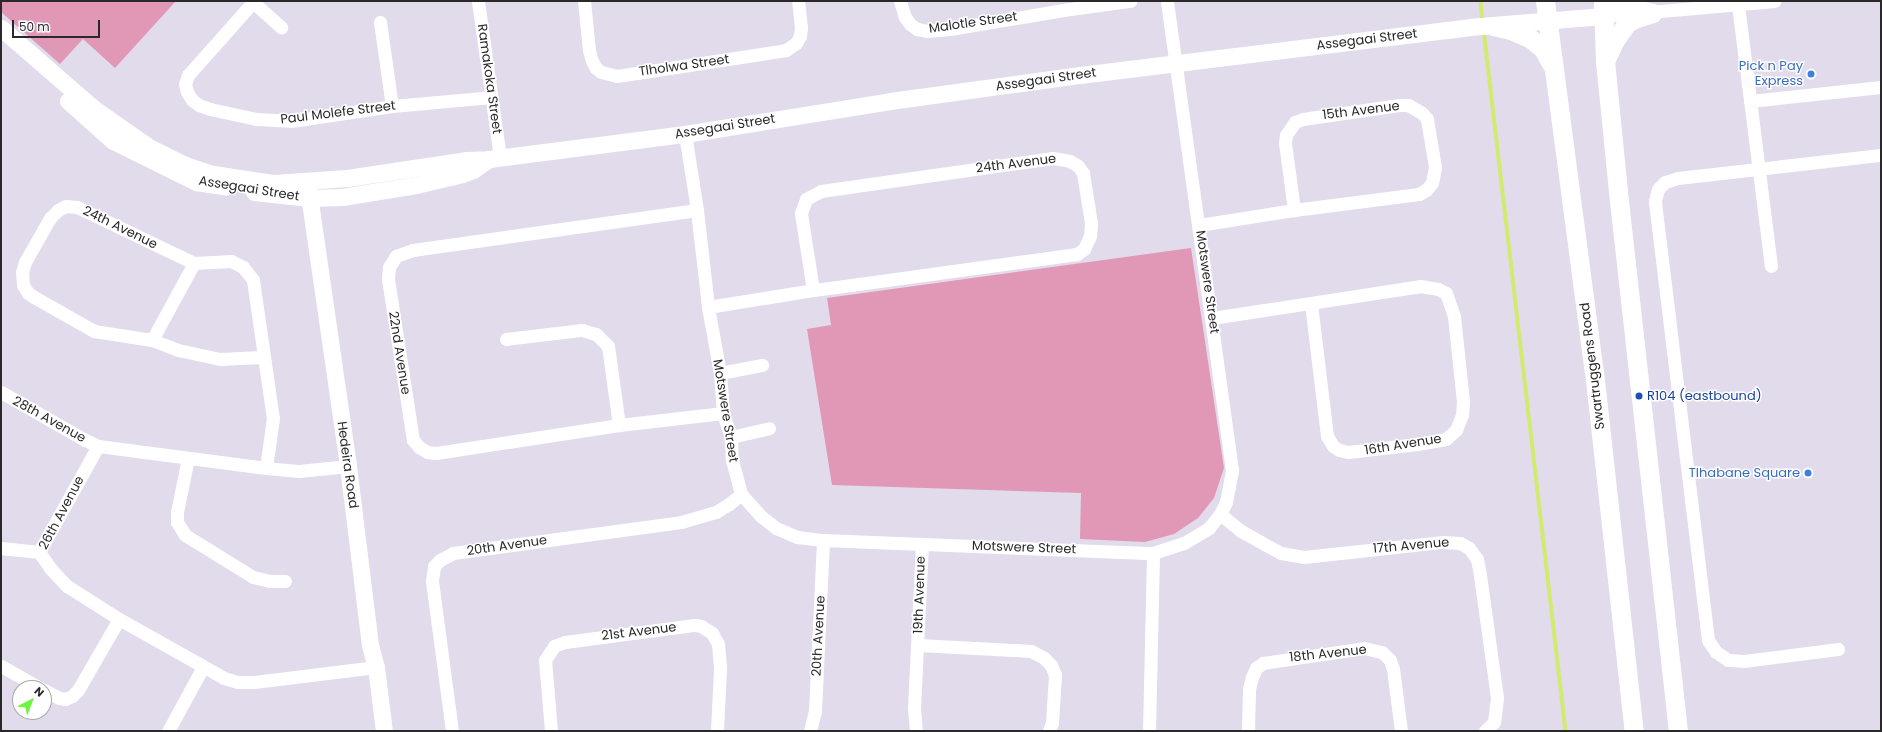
<!DOCTYPE html>
<html>
<head>
<meta charset="utf-8">
<style>
  body { margin:0 }
  #map { position:relative; width:1882px; height:732px; overflow:hidden; background:#e2dbeb; font-family:Poppins,sans-serif }
  div>[style] { position:absolute }
  [style*='--x'] { left:calc(var(--x)*1px); top:calc(var(--y)*1px); width:calc(var(--w)*1px); rotate:calc(var(--a)*1deg) }
  .green>* { inset:0; background:#e098b6 }
  .stream>* { height:3.5px; margin:-1.75px; padding:0 1.75px; transform-origin:1.75px; border-radius:1.75px; background:#d3ea70 }
  .minor>* { height:13px; margin:-6.5px; padding:0 6.5px; transform-origin:6.5px; border-radius:6.5px; background:#fff }
  .tertiary>* { height:17px; margin:-8.5px; padding:0 8.5px; transform-origin:8.5px; border-radius:8.5px; background:#fff }
  .secondary>* { height:19px; margin:-9.5px; padding:0 9.5px; transform-origin:9.5px; border-radius:9.5px; background:#fff }
  .dots>* { width:11px; height:11px; translate:-50% -50%; box-sizing:border-box; border:2px solid #fff; border-radius:50% }
  span { translate:-50% -50%; white-space:nowrap; text-align:center; line-height:1.15; -webkit-text-stroke:3px #fff; paint-order:stroke }
  .street-label { font-size:13px; color:#292929 }
  .shop-label { font-size:13px; color:#366cbe }
  .right { translate:-100% -50%; text-align:right }
  .transit-label { font-size:13px; color:#164399 }
  .left { translate:0 -50%; text-align:left }
  .frame { position:absolute; inset:0; border:2px solid #292929; pointer-events:none }
  .north { position:absolute; left:12px; top:680px; width:40px; height:40px; box-sizing:border-box; background:#fff; border:1px solid #a9a9a9; border-radius:50%; rotate:42deg; font-size:11px; font-weight:700; line-height:16px; text-align:center; color:#292929 }
  .north::after { content:''; display:block; margin:auto; width:14px; height:18px; background:#6ff43f; clip-path:polygon(50% 0,100% 100%,50% 72%,0 100%) }
  .scale { position:absolute; left:12px; top:20px; width:88px; height:18px; box-sizing:border-box; border:2px solid #292929; border-top:0; padding-left:5px; font-size:12px; line-height:14px; white-space:nowrap; color:#292929; -webkit-text-stroke:3px #fff; paint-order:stroke }
</style>
</head>
<body>
<div id="map">
  <div class="green">
    <i style="clip-path:polygon(1px 1px,176px 1px,115px 68px,83px 39px,60px 64px,1px 12px)"></i>
    <i style="clip-path:polygon(1191px 248px,1224px 468px,1214px 498px,1198px 518px,1174px 534px,1145px 542px,1080px 539px,1081px 493px,832px 485px,807px 329px,831px 325px,827px 298px)"></i>
  </div>
  <div class="stream">
    <i style="--x:1481;--y:1;--w:21;--a:85"></i>
    <i style="--x:1484;--y:30;--w:706;--a:83.33"></i>
  </div>
  <div class="minor">
    <i style="--x:254;--y:1;--w:99;--a:131.7"></i>
    <i style="--x:188;--y:75;--w:9;--a:108"></i>
    <i style="--x:185;--y:84;--w:8;--a:76"></i>
    <i style="--x:187;--y:92;--w:9;--a:58"></i>
    <i style="--x:192;--y:100;--w:9;--a:36"></i>
    <i style="--x:199;--y:105;--w:12;--a:20"></i>
    <i style="--x:210;--y:109;--w:47;--a:12.3"></i>
    <i style="--x:256;--y:119;--w:35;--a:3"></i>
    <i style="--x:291;--y:121;--w:102;--a:-8.4"></i>
    <i style="--x:392;--y:106;--w:100;--a:-5.1"></i>
    <i style="--x:478;--y:1;--w:159;--a:82"></i>
    <i style="--x:584;--y:1;--w:49;--a:84.2"></i>
    <i style="--x:589;--y:50;--w:11;--a:75"></i>
    <i style="--x:592;--y:61;--w:8;--a:60"></i>
    <i style="--x:596;--y:68;--w:6;--a:39"></i>
    <i style="--x:601;--y:72;--w:16;--a:14"></i>
    <i style="--x:617;--y:76;--w:171;--a:-8.7"></i>
    <i style="--x:786;--y:50;--w:12;--a:-35"></i>
    <i style="--x:796;--y:43;--w:8;--a:-60"></i>
    <i style="--x:800;--y:36;--w:8;--a:-83"></i>
    <i style="--x:801;--y:28;--w:27;--a:-96"></i>
    <i style="--x:900;--y:1;--w:17;--a:73"></i>
    <i style="--x:905;--y:17;--w:9;--a:54"></i>
    <i style="--x:910;--y:24;--w:9;--a:36"></i>
    <i style="--x:917;--y:29;--w:10;--a:11"></i>
    <i style="--x:927;--y:31;--w:23;--a:-5"></i>
    <i style="--x:950;--y:29;--w:115;--a:-9.5"></i>
    <i style="--x:1063;--y:10;--w:68;--a:-7.7"></i>
    <i style="--x:253;--y:2;--w:38;--a:42"></i>
    <i style="--x:1738;--y:5;--w:263;--a:82.8"></i>
    <i style="--x:1604;--y:16;--w:171;--a:-5"></i>
    <i style="--x:380;--y:22;--w:85;--a:81.9"></i>
    <i style="--x:1750;--y:101;--w:132;--a:-6.1"></i>
    <i style="--x:685;--y:134;--w:77;--a:81"></i>
    <i style="--x:697;--y:210;--w:98;--a:83.5"></i>
    <i style="--x:708;--y:307;--w:67;--a:79.7"></i>
    <i style="--x:720;--y:373;--w:40;--a:85.7"></i>
    <i style="--x:723;--y:413;--w:25;--a:72"></i>
    <i style="--x:731;--y:437;--w:23;--a:88"></i>
    <i style="--x:732;--y:460;--w:35;--a:75"></i>
    <i style="--x:741;--y:494;--w:31;--a:48"></i>
    <i style="--x:762;--y:517;--w:18;--a:38"></i>
    <i style="--x:776;--y:528;--w:23;--a:23"></i>
    <i style="--x:797;--y:537;--w:26;--a:7"></i>
    <i style="--x:823;--y:540;--w:330;--a:2.3"></i>
    <i style="--x:1153;--y:553;--w:33;--a:-18"></i>
    <i style="--x:1184;--y:543;--w:29;--a:-31"></i>
    <i style="--x:1209;--y:528;--w:18;--a:-52"></i>
    <i style="--x:1220;--y:514;--w:13;--a:-63"></i>
    <i style="--x:1226;--y:502;--w:33;--a:-79"></i>
    <i style="--x:1232;--y:470;--w:473;--a:-97.9"></i>
    <i style="--x:697;--y:210;--w:287;--a:172"></i>
    <i style="--x:413;--y:250;--w:18;--a:161"></i>
    <i style="--x:396;--y:256;--w:13;--a:122"></i>
    <i style="--x:389;--y:267;--w:12;--a:95"></i>
    <i style="--x:388;--y:279;--w:163;--a:81.2"></i>
    <i style="--x:413;--y:440;--w:9;--a:49"></i>
    <i style="--x:419;--y:447;--w:9;--a:32"></i>
    <i style="--x:427;--y:452;--w:9;--a:6"></i>
    <i style="--x:436;--y:453;--w:185;--a:-8.7"></i>
    <i style="--x:619;--y:425;--w:105;--a:-6.6"></i>
    <i style="--x:1199;--y:225;--w:96;--a:-9"></i>
    <i style="--x:1294;--y:210;--w:126;--a:-7.3"></i>
    <i style="--x:1419;--y:194;--w:8;--a:-30"></i>
    <i style="--x:1426;--y:190;--w:9;--a:-49"></i>
    <i style="--x:1432;--y:183;--w:16;--a:-79"></i>
    <i style="--x:1435;--y:167;--w:49;--a:-99.5"></i>
    <i style="--x:1427;--y:119;--w:8;--a:-130"></i>
    <i style="--x:1422;--y:113;--w:16;--a:-150"></i>
    <i style="--x:1408;--y:105;--w:9;--a:180"></i>
    <i style="--x:1399;--y:105;--w:97;--a:171.7"></i>
    <i style="--x:1303;--y:119;--w:9;--a:159"></i>
    <i style="--x:1295;--y:122;--w:16;--a:125"></i>
    <i style="--x:1286;--y:135;--w:8;--a:97"></i>
    <i style="--x:1285;--y:143;--w:68;--a:82.3"></i>
    <i style="--x:194;--y:263;--w:37;--a:-3"></i>
    <i style="--x:231;--y:261;--w:13;--a:27"></i>
    <i style="--x:243;--y:267;--w:16;--a:52"></i>
    <i style="--x:253;--y:280;--w:139;--a:81.8"></i>
    <i style="--x:273;--y:418;--w:50;--a:98"></i>
    <i style="--x:194;--y:263;--w:88;--a:118.6"></i>
    <i style="--x:152;--y:340;--w:28;--a:21"></i>
    <i style="--x:178;--y:350;--w:43;--a:12.1"></i>
    <i style="--x:220;--y:359;--w:43;--a:-2.7"></i>
    <i style="--x:708;--y:307;--w:106;--a:-9.2"></i>
    <i style="--x:813;--y:290;--w:78;--a:-98.9"></i>
    <i style="--x:801;--y:213;--w:15;--a:-70"></i>
    <i style="--x:806;--y:199;--w:17;--a:-28"></i>
    <i style="--x:821;--y:191;--w:234;--a:-8.1"></i>
    <i style="--x:1053;--y:158;--w:17;--a:10"></i>
    <i style="--x:1070;--y:161;--w:9;--a:32"></i>
    <i style="--x:1078;--y:166;--w:9;--a:54"></i>
    <i style="--x:1083;--y:173;--w:51;--a:80.9"></i>
    <i style="--x:1091;--y:223;--w:13;--a:94"></i>
    <i style="--x:1090;--y:236;--w:14;--a:115"></i>
    <i style="--x:1084;--y:249;--w:9;--a:144"></i>
    <i style="--x:1077;--y:254;--w:266;--a:172.2"></i>
    <i style="--x:1212;--y:318;--w:210;--a:-8.7"></i>
    <i style="--x:1420;--y:286;--w:18;--a:9"></i>
    <i style="--x:1438;--y:289;--w:9;--a:27"></i>
    <i style="--x:1446;--y:293;--w:24;--a:71"></i>
    <i style="--x:1454;--y:316;--w:86;--a:84"></i>
    <i style="--x:1463;--y:402;--w:13;--a:94"></i>
    <i style="--x:1462;--y:415;--w:16;--a:112"></i>
    <i style="--x:1456;--y:430;--w:13;--a:138"></i>
    <i style="--x:1446;--y:439;--w:29;--a:170"></i>
    <i style="--x:1417;--y:444;--w:69;--a:173.4"></i>
    <i style="--x:1348;--y:452;--w:9;--a:-167"></i>
    <i style="--x:1339;--y:450;--w:7;--a:-146"></i>
    <i style="--x:1333;--y:446;--w:12;--a:-121"></i>
    <i style="--x:1327;--y:436;--w:133;--a:-96.9"></i>
    <i style="--x:506;--y:339;--w:77;--a:-6.8"></i>
    <i style="--x:582;--y:330;--w:15;--a:16"></i>
    <i style="--x:596;--y:334;--w:17;--a:45"></i>
    <i style="--x:608;--y:346;--w:80;--a:82.1"></i>
    <i style="--x:152;--y:340;--w:59;--a:-171.2"></i>
    <i style="--x:94;--y:331;--w:69;--a:-150.5"></i>
    <i style="--x:34;--y:297;--w:7;--a:-146"></i>
    <i style="--x:28;--y:293;--w:9;--a:-122"></i>
    <i style="--x:23;--y:285;--w:13;--a:-94"></i>
    <i style="--x:22;--y:272;--w:10;--a:-73"></i>
    <i style="--x:25;--y:262;--w:51;--a:-60.4"></i>
    <i style="--x:50;--y:218;--w:11;--a:-45"></i>
    <i style="--x:58;--y:210;--w:9;--a:-27"></i>
    <i style="--x:66;--y:206;--w:11;--a:5"></i>
    <i style="--x:77;--y:207;--w:130;--a:25.6"></i>
    <i style="--x:720;--y:373;--w:43;--a:-10.8"></i>
    <i style="--x:1;--y:392;--w:95;--a:29.8"></i>
    <i style="--x:83;--y:439;--w:17;--a:25"></i>
    <i style="--x:731;--y:437;--w:39;--a:-13"></i>
    <i style="--x:188;--y:458;--w:55;--a:101.5"></i>
    <i style="--x:177;--y:512;--w:10;--a:90"></i>
    <i style="--x:177;--y:522;--w:15;--a:58"></i>
    <i style="--x:185;--y:535;--w:80;--a:31.7"></i>
    <i style="--x:253;--y:577;--w:18;--a:13"></i>
    <i style="--x:271;--y:581;--w:14;--a:0"></i>
    <i style="--x:348;--y:466;--w:49;--a:174.2"></i>
    <i style="--x:299;--y:471;--w:33;--a:-175"></i>
    <i style="--x:266;--y:468;--w:169;--a:-172.5"></i>
    <i style="--x:98;--y:446;--w:121;--a:119.1"></i>
    <i style="--x:39;--y:552;--w:19;--a:55"></i>
    <i style="--x:50;--y:568;--w:25;--a:47"></i>
    <i style="--x:67;--y:586;--w:62;--a:32.4"></i>
    <i style="--x:119;--y:619;--w:120;--a:29.3"></i>
    <i style="--x:224;--y:678;--w:15;--a:16"></i>
    <i style="--x:238;--y:682;--w:16;--a:0"></i>
    <i style="--x:254;--y:682;--w:123;--a:-7"></i>
    <i style="--x:1220;--y:514;--w:27;--a:39"></i>
    <i style="--x:1241;--y:531;--w:26;--a:29"></i>
    <i style="--x:1264;--y:544;--w:19;--a:28"></i>
    <i style="--x:1281;--y:553;--w:23;--a:10"></i>
    <i style="--x:1304;--y:557;--w:140;--a:-6.2"></i>
    <i style="--x:1443;--y:542;--w:17;--a:3"></i>
    <i style="--x:1460;--y:543;--w:10;--a:29"></i>
    <i style="--x:1469;--y:548;--w:14;--a:54"></i>
    <i style="--x:1477;--y:559;--w:16;--a:79"></i>
    <i style="--x:1480;--y:575;--w:124;--a:82.1"></i>
    <i style="--x:1497;--y:698;--w:24;--a:97"></i>
    <i style="--x:1494;--y:722;--w:13;--a:135"></i>
    <i style="--x:1;--y:548;--w:38;--a:6"></i>
    <i style="--x:918;--y:645;--w:113;--a:3"></i>
    <i style="--x:1031;--y:651;--w:15;--a:28"></i>
    <i style="--x:1044;--y:658;--w:10;--a:45"></i>
    <i style="--x:1051;--y:665;--w:11;--a:68"></i>
    <i style="--x:1055;--y:675;--w:48;--a:93.6"></i>
    <i style="--x:1052;--y:723;--w:9;--a:111"></i>
    <i style="--x:1838;--y:649;--w:95;--a:172.7"></i>
    <i style="--x:1744;--y:661;--w:16;--a:-176"></i>
    <i style="--x:1728;--y:660;--w:14;--a:-146"></i>
    <i style="--x:1716;--y:652;--w:14;--a:-124"></i>
    <i style="--x:1708;--y:640;--w:442;--a:-96.9"></i>
    <i style="--x:1655;--y:201;--w:12;--a:-76"></i>
    <i style="--x:1658;--y:189;--w:10;--a:-45"></i>
    <i style="--x:1665;--y:182;--w:14;--a:-17"></i>
    <i style="--x:1678;--y:178;--w:204;--a:-6.5"></i>
    <i style="--x:1;--y:666;--w:45;--a:29.4"></i>
    <i style="--x:44;--y:690;--w:17;--a:28"></i>
    <i style="--x:59;--y:698;--w:6;--a:9"></i>
    <i style="--x:65;--y:699;--w:8;--a:-23"></i>
    <i style="--x:72;--y:696;--w:8;--a:-45"></i>
    <i style="--x:78;--y:690;--w:82;--a:-60"></i>
    <i style="--x:168;--y:731;--w:73;--a:-61.3"></i>
    <i style="--x:452;--y:731;--w:151;--a:-97.6"></i>
    <i style="--x:432;--y:581;--w:15;--a:-82"></i>
    <i style="--x:434;--y:566;--w:8;--a:-45"></i>
    <i style="--x:440;--y:560;--w:15;--a:-28"></i>
    <i style="--x:453;--y:553;--w:230;--a:-7.7"></i>
    <i style="--x:681;--y:522;--w:36;--a:-16"></i>
    <i style="--x:716;--y:512;--w:15;--a:-32"></i>
    <i style="--x:729;--y:504;--w:16;--a:-40"></i>
    <i style="--x:551;--y:731;--w:71;--a:-94.8"></i>
    <i style="--x:545;--y:660;--w:17;--a:-57"></i>
    <i style="--x:554;--y:646;--w:12;--a:-20"></i>
    <i style="--x:565;--y:642;--w:131;--a:-7.5"></i>
    <i style="--x:695;--y:625;--w:6;--a:9"></i>
    <i style="--x:701;--y:626;--w:13;--a:32"></i>
    <i style="--x:712;--y:633;--w:13;--a:61"></i>
    <i style="--x:718;--y:644;--w:25;--a:85"></i>
    <i style="--x:720;--y:669;--w:62;--a:92.8"></i>
    <i style="--x:810;--y:731;--w:21;--a:-76"></i>
    <i style="--x:815;--y:711;--w:171;--a:-87.3"></i>
    <i style="--x:916;--y:731;--w:23;--a:-95"></i>
    <i style="--x:914;--y:708;--w:163;--a:-87.2"></i>
    <i style="--x:1149;--y:731;--w:178;--a:-88.7"></i>
    <i style="--x:1248;--y:731;--w:42;--a:-88.6"></i>
    <i style="--x:1249;--y:689;--w:12;--a:-76"></i>
    <i style="--x:1252;--y:677;--w:10;--a:-66"></i>
    <i style="--x:1256;--y:668;--w:9;--a:-36"></i>
    <i style="--x:1263;--y:663;--w:102;--a:-8.4"></i>
    <i style="--x:1364;--y:648;--w:18;--a:13"></i>
    <i style="--x:1382;--y:652;--w:11;--a:45"></i>
    <i style="--x:1390;--y:660;--w:9;--a:72"></i>
    <i style="--x:1393;--y:669;--w:63;--a:82.6"></i>
  </div>
  <div class="tertiary">
    <i style="--x:1;--y:28;--w:122;--a:41"></i>
    <i style="--x:93;--y:108;--w:68;--a:34.9"></i>
    <i style="--x:149;--y:147;--w:40;--a:26.6"></i>
    <i style="--x:185;--y:165;--w:29;--a:18"></i>
    <i style="--x:213;--y:174;--w:62;--a:8.4"></i>
    <i style="--x:274;--y:183;--w:73;--a:-3.9"></i>
    <i style="--x:347;--y:178;--w:120;--a:-8.6"></i>
    <i style="--x:466;--y:160;--w:23;--a:-2"></i>
    <i style="--x:489;--y:159;--w:198;--a:-7.3"></i>
    <i style="--x:685;--y:134;--w:208;--a:-9.1"></i>
    <i style="--x:890;--y:101;--w:192;--a:-7.8"></i>
    <i style="--x:1080;--y:75;--w:392;--a:-7"></i>
    <i style="--x:1469;--y:27;--w:135;--a:-4.7"></i>
    <i style="--x:68;--y:101;--w:60;--a:41.6"></i>
    <i style="--x:113;--y:141;--w:93;--a:26.3"></i>
    <i style="--x:196;--y:182;--w:30;--a:9"></i>
    <i style="--x:307;--y:181;--w:288;--a:81.8"></i>
    <i style="--x:348;--y:466;--w:180;--a:83"></i>
    <i style="--x:370;--y:645;--w:23;--a:75"></i>
    <i style="--x:376;--y:667;--w:64;--a:82.9"></i>
    <i style="--x:254;--y:192;--w:56;--a:6.1"></i>
    <i style="--x:310;--y:198;--w:32;--a:-2"></i>
    <i style="--x:342;--y:197;--w:75;--a:-9.2"></i>
    <i style="--x:416;--y:185;--w:47;--a:-13.4"></i>
    <i style="--x:462;--y:174;--w:12;--a:-20"></i>
    <i style="--x:473;--y:170;--w:19;--a:-35"></i>
  </div>
  <div class="secondary">
    <i style="--x:1545;--y:1;--w:373;--a:82.5"></i>
    <i style="--x:1594;--y:371;--w:362;--a:83.7"></i>
    <i style="--x:1603;--y:1;--w:60;--a:88.1"></i>
    <i style="--x:1605;--y:61;--w:132;--a:84.3"></i>
    <i style="--x:1618;--y:192;--w:542;--a:83.65"></i>
    <i style="--x:1619;--y:1;--w:15;--a:28"></i>
    <i style="--x:1632;--y:8;--w:21;--a:14"></i>
    <i style="--x:1493;--y:26;--w:18;--a:13"></i>
    <i style="--x:1511;--y:30;--w:22;--a:24"></i>
    <i style="--x:1531;--y:39;--w:16;--a:40"></i>
    <i style="--x:1543;--y:49;--w:18;--a:61"></i>
    <i style="--x:1606;--y:59;--w:21;--a:-65"></i>
    <i style="--x:1615;--y:40;--w:19;--a:-55"></i>
    <i style="--x:1626;--y:24;--w:9;--a:-32"></i>
    <i style="--x:1634;--y:19;--w:19;--a:-18"></i>
  </div>
  <div class="dots">
    <i style="left:1811px;top:74px;background:#3f7fe0"></i>
    <i style="left:1639px;top:396px;background:#1a4fb4"></i>
    <i style="left:1808px;top:473px;background:#3f7fe0"></i>
  </div>
  <div class="street-label">
    <span style="left:973px;top:23px;rotate:-8deg">Malotle Street</span>
    <span style="left:1367px;top:40px;rotate:-7deg">Assegaai Street</span>
    <span style="left:684px;top:66px;rotate:-8deg">Tlholwa Street</span>
    <span style="left:489px;top:79px;rotate:82deg">Ramakoka Street</span>
    <span style="left:1046px;top:80px;rotate:-8deg">Assegaai Street</span>
    <span style="left:1361px;top:111px;rotate:-7deg">15th Avenue</span>
    <span style="left:338px;top:113px;rotate:-7deg">Paul Molefe Street</span>
    <span style="left:725px;top:127px;rotate:-9deg">Assegaai Street</span>
    <span style="left:1016px;top:164px;rotate:-7deg">24th Avenue</span>
    <span style="left:249px;top:189px;rotate:9deg">Assegaai Street</span>
    <span style="left:120px;top:228px;rotate:26deg">24th Avenue</span>
    <span style="left:1207px;top:282px;rotate:82deg">Motswere Street</span>
    <span style="left:399px;top:353px;rotate:81deg">22nd Avenue</span>
    <span style="left:1593px;top:366px;rotate:-97deg">Swartruggens Road</span>
    <span style="left:725px;top:411px;rotate:81deg">Motswere Street</span>
    <span style="left:49px;top:420px;rotate:29deg">28th Avenue</span>
    <span style="left:1403px;top:445px;rotate:-9deg">16th Avenue</span>
    <span style="left:347px;top:465px;rotate:82deg">Hedeira Road</span>
    <span style="left:62px;top:513px;rotate:-62deg">26th Avenue</span>
    <span style="left:507px;top:546px;rotate:-8deg">20th Avenue</span>
    <span style="left:1411px;top:546px;rotate:-5deg">17th Avenue</span>
    <span style="left:1024px;top:548px;rotate:2deg">Motswere Street</span>
    <span style="left:920px;top:595px;rotate:-88deg">19th Avenue</span>
    <span style="left:639px;top:632px;rotate:-7deg">21st Avenue</span>
    <span style="left:819px;top:636px;rotate:-87deg">20th Avenue</span>
    <span style="left:1328px;top:654px;rotate:-6deg">18th Avenue</span>
  </div>
  <div class="shop-label">
    <span class="right" style="left:1803px;top:74px">Pick n Pay<br>Express</span>
    <span class="right" style="left:1800px;top:473px">Tlhabane Square</span>
  </div>
  <div class="transit-label">
    <span class="left" style="left:1647px;top:396px">R104 (eastbound)</span>
  </div>
  <div class="frame"></div>
  <div class="north">N</div>
  <div class="scale">50 m</div>
</div>
</body>
</html>
